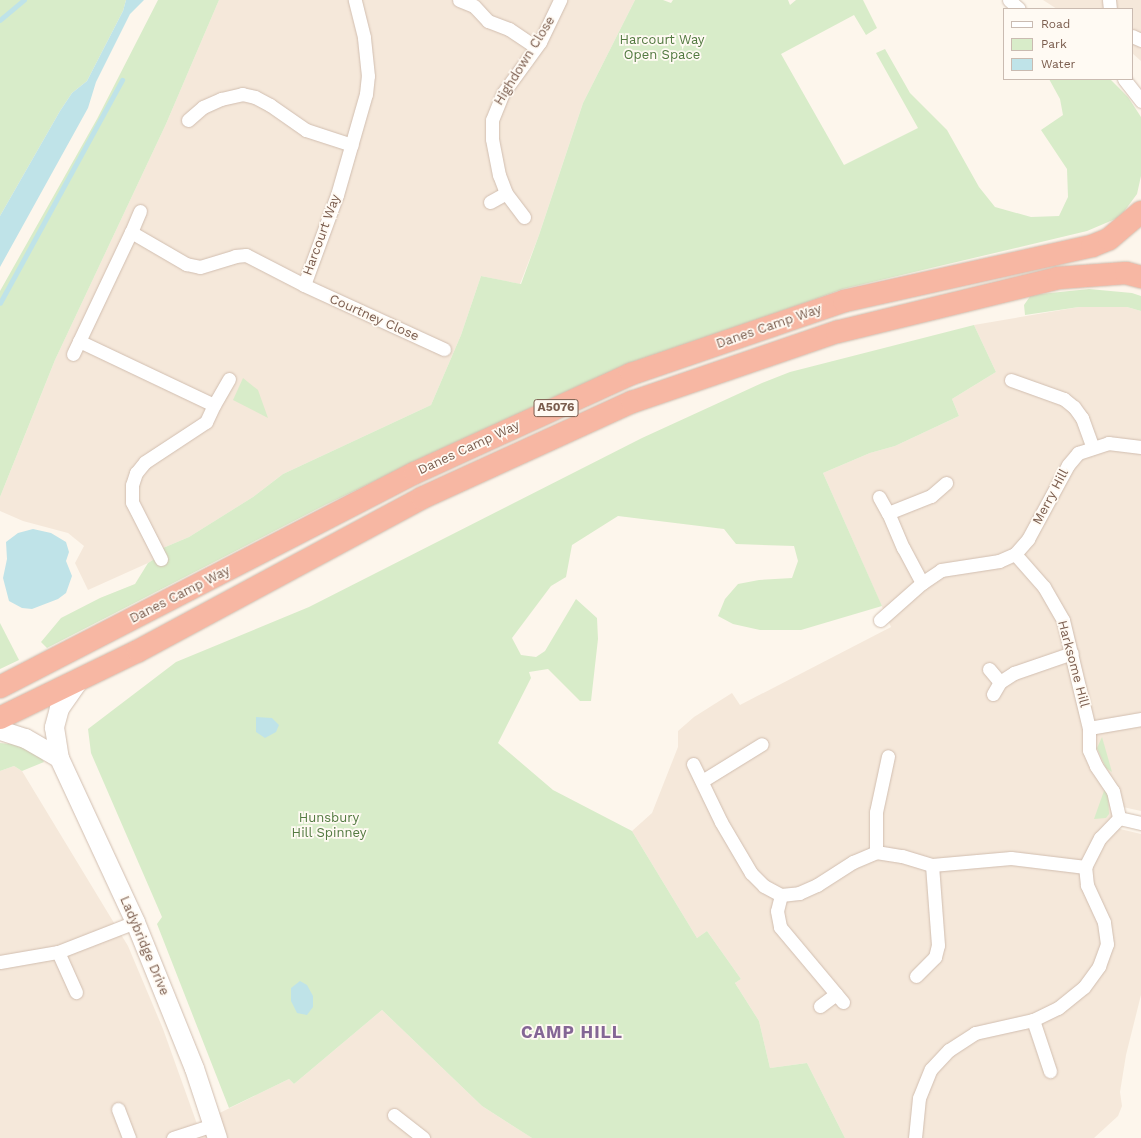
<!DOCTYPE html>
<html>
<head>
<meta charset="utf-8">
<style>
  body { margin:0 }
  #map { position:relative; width:1141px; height:1138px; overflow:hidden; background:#fdf6ec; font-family:"Work Sans",sans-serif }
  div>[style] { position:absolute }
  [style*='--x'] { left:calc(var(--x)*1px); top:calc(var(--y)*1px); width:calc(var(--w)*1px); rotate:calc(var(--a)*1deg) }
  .residential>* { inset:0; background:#f5e8da }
  .green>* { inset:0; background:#d8ecc9 }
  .water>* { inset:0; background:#bfe3e8 }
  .stream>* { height:4.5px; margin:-2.25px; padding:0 2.25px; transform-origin:2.25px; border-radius:2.25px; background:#bfe3e8 }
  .roads { filter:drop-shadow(0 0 1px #d1beb0) drop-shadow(0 0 1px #d1beb0) }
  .street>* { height:13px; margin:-6.5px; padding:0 6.5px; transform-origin:6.5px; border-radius:6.5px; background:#fff }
  .secondary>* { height:19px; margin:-9.5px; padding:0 9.5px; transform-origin:9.5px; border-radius:9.5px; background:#fff }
  .highway>* { height:22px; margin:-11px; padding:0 11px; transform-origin:11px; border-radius:11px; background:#f7b7a3 }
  span { translate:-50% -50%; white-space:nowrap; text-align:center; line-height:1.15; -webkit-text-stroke:3.5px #fffaf3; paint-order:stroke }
  .shield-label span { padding:1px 3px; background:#fffaf3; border:1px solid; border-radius:3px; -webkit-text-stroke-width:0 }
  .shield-label { font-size:12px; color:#7a5c4d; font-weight:700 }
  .park-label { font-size:13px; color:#537a41 }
  .street-label { font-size:13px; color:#7a5c4d }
  .district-label { font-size:17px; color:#846695; font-weight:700; letter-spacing:1px }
  .legend { position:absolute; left:1003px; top:8px; width:130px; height:72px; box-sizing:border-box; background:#fffaf3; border:1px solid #cabbb1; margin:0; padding:5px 7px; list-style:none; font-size:12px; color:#7a5c4d }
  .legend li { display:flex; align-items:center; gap:8px; height:20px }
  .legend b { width:20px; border:1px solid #cabbb1 }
</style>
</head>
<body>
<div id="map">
  <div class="residential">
    <i style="clip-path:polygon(219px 0,635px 0,583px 103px,539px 235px,520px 284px,481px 276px,461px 335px,431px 405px,283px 474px,253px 497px,189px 537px,163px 548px,164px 553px,148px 563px,88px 590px,75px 563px,84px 546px,68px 533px,23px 521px,0 511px,0 497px,55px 360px,166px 124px)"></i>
    <i style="clip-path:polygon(1043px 0,1141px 0,1141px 61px,1132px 53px,1132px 9px,1057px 9px)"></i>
    <i style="clip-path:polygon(1079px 307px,1127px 307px,1141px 311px,1141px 811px,1123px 807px,1120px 829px,1141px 834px,1141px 995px,1126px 1055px,1120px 1092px,1122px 1106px,1118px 1116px,1094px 1138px,845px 1138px,807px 1063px,770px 1068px,759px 1021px,735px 983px,741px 979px,707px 931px,697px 938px,632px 831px,652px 813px,678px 747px,678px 731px,694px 717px,732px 693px,740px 705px,891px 627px,823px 473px,870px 453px,895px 446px,959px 416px,952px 399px,996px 372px,974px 325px)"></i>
    <i style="clip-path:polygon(14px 766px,22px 771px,128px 946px,163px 1029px,197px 1124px,289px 1079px,294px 1084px,382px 1010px,482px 1106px,532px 1138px,0 1138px,0 771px)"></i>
  </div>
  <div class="green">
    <i style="clip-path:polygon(0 0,126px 0,123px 11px,87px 81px,72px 93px,60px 111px,0 216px)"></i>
    <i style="clip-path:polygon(158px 0,219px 0,166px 124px,55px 360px,0 497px,0 291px,97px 119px)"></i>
    <i style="clip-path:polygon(635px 0,663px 0,671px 3px,673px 0,788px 0,790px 5px,796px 0,863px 0,877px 28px,866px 35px,854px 15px,781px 54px,844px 165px,918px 128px,876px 53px,885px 49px,910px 93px,947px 130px,979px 187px,995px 207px,1031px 217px,1059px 216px,1068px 197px,1067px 169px,1041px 130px,1063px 115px,1060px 99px,1049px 79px,1110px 79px,1128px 97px,1141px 117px,1141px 176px,1137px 194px,1120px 217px,1087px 231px,843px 289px,750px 323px,457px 442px,325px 505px,47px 648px,41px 642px,61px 618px,100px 598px,135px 584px,148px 563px,164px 553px,163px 548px,189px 537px,253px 497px,283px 474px,431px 405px,461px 335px,481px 276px,521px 284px,539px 235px,583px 103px)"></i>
    <i style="clip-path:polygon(1089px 289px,1132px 293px,1141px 296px,1141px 311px,1127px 307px,1079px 307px,1025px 315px,1024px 305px,1031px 295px)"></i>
    <i style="clip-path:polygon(974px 325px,996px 372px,952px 399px,959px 416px,895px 446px,870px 453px,823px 473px,882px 606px,801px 630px,760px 630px,733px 624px,718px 616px,725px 599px,738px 584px,759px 580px,792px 578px,798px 561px,794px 546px,736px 544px,724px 529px,618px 516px,572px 545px,566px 577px,551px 586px,512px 638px,521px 655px,536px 657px,545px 651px,576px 599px,597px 618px,598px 639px,591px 701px,580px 701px,548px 669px,529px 672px,531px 678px,498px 743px,553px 790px,632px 831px,697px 938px,707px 931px,741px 979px,735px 983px,759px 1021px,770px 1068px,807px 1063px,845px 1138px,532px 1138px,482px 1106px,382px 1010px,294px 1084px,289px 1079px,229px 1108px,157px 924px,162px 917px,91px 753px,88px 729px,176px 662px,309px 607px,642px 438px,762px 383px,790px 372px)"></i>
    <i style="clip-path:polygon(243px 378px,258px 390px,268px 418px,233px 400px)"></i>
    <i style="clip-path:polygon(0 623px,19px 660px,0 669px)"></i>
    <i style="clip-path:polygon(1102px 737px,1112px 772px,1106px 768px,1097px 748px)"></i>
    <i style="clip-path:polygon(0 743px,21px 745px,37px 752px,44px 762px,22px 771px,14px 766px,0 771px)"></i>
    <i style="clip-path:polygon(1105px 788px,1108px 794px,1109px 814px,1106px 818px,1094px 819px)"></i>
  </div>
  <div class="water">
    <i style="clip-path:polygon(126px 0,144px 0,130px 14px,96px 82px,88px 108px,0 267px,0 216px,60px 111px,72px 93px,87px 81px,123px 11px)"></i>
    <i style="clip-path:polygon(33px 529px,51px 533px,66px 542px,69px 552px,66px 561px,72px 576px,66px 593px,58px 599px,32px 609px,22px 608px,9px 601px,3px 578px,7px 559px,6px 542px,18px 533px)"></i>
    <i style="clip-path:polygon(256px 717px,272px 718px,279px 725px,276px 732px,265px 738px,256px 732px)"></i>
    <i style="clip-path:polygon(300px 981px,307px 985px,313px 996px,313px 1007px,307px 1015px,297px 1013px,291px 1001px,291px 988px)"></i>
  </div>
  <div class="stream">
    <i style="--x:0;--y:20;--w:31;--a:-40"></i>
    <i style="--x:0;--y:303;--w:254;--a:-61.3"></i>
  </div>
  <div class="roads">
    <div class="street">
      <i style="--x:459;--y:0;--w:16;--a:22"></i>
      <i style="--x:474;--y:6;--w:21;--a:47"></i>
      <i style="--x:488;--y:21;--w:22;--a:21"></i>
      <i style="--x:509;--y:29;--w:32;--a:34"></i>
      <i style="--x:1009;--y:0;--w:13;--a:42"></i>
      <i style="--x:1109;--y:0;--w:9;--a:84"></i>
      <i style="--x:1132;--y:36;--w:10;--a:24"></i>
      <i style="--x:1124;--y:79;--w:28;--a:52"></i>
      <i style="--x:188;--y:120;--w:20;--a:-41"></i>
      <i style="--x:203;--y:107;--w:20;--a:-24"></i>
      <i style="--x:221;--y:99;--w:22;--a:-13"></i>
      <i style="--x:242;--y:94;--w:13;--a:13"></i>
      <i style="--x:255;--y:97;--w:17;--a:28"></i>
      <i style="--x:270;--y:105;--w:44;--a:34.8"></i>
      <i style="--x:306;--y:130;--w:48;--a:18.1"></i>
      <i style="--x:490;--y:202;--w:18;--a:-29"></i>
      <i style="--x:140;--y:211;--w:23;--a:113"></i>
      <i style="--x:131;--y:232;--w:64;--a:30.2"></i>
      <i style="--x:186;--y:264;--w:14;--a:12"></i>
      <i style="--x:200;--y:267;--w:37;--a:-17"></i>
      <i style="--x:235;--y:256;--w:11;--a:-5"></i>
      <i style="--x:246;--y:255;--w:65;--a:27.3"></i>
      <i style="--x:304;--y:285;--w:96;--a:-69.9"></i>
      <i style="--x:337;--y:195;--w:105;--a:-74"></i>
      <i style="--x:366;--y:94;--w:18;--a:-84"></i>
      <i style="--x:368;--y:76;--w:39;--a:-96"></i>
      <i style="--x:364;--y:37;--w:38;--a:-104"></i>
      <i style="--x:524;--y:217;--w:30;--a:-127"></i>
      <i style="--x:506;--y:193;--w:19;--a:-111"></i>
      <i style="--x:499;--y:175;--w:37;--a:-101"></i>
      <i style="--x:492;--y:139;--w:19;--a:-90"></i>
      <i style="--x:492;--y:120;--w:29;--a:-68"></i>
      <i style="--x:503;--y:93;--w:63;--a:-54"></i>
      <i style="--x:540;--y:42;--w:47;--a:-64.5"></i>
      <i style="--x:304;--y:285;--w:154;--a:24.6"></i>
      <i style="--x:79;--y:341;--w:149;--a:25.4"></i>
      <i style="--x:214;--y:405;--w:30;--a:-60"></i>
      <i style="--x:73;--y:354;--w:135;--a:-64.6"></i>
      <i style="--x:1011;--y:380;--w:56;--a:19.7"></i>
      <i style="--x:1064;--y:399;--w:13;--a:39"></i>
      <i style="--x:1074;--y:407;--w:14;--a:54"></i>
      <i style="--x:1082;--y:418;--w:30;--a:70"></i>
      <i style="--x:879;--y:497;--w:18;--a:61"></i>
      <i style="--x:1015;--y:554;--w:44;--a:48.7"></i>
      <i style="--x:1044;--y:587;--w:38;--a:60"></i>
      <i style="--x:1063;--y:620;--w:111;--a:76.5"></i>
      <i style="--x:1089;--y:728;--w:22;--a:90"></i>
      <i style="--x:1089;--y:750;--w:17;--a:66"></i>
      <i style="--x:1096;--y:766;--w:30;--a:56"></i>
      <i style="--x:1113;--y:791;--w:28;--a:77"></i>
      <i style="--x:161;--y:559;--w:64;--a:-117"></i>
      <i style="--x:132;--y:502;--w:17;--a:-90"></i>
      <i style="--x:132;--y:485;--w:13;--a:-72"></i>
      <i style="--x:136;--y:473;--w:14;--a:-51"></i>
      <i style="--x:145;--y:462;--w:73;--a:-33.3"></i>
      <i style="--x:206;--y:422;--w:19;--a:-65"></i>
      <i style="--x:922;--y:583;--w:40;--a:-118"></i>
      <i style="--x:903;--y:548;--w:38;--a:-113"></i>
      <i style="--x:888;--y:513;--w:46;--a:-21.6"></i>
      <i style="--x:931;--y:496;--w:20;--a:-41"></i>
      <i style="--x:880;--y:620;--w:56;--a:-41.4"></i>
      <i style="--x:922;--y:583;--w:23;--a:-34"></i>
      <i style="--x:941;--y:570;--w:59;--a:-8.8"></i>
      <i style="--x:999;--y:561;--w:17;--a:-24"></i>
      <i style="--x:1015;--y:554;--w:20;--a:-49"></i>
      <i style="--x:1028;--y:539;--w:84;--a:-61.6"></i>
      <i style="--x:1068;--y:465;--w:16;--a:-50"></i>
      <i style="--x:1078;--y:453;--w:32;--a:-18"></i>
      <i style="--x:1108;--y:443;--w:33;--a:7"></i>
      <i style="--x:989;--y:669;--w:17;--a:50"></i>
      <i style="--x:993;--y:694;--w:14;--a:-60"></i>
      <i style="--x:1000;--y:682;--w:17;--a:-33"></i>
      <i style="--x:1014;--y:673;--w:61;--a:-19"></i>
      <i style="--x:1089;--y:728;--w:53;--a:-9.8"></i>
      <i style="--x:693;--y:764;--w:64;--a:64.2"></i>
      <i style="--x:721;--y:822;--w:59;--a:59.5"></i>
      <i style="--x:751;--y:873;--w:18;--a:45"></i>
      <i style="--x:764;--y:886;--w:19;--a:28"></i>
      <i style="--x:781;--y:895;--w:18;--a:-6"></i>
      <i style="--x:799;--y:893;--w:20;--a:-24"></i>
      <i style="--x:817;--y:885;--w:43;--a:-32.6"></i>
      <i style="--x:853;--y:862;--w:25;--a:-23"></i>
      <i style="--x:876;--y:852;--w:26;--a:9"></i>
      <i style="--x:902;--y:856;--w:31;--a:17"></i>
      <i style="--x:932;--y:865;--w:79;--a:-5.1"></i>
      <i style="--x:1011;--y:858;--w:75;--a:6.9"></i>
      <i style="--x:702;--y:781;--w:70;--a:-31.7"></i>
      <i style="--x:1119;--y:818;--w:23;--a:13"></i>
      <i style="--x:876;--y:852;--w:40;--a:-90"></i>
      <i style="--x:876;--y:812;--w:57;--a:-77.9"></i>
      <i style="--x:781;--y:895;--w:16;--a:104"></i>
      <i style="--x:777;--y:911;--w:16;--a:79"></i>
      <i style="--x:780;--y:927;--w:98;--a:50"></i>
      <i style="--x:58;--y:952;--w:44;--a:65.8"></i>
      <i style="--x:0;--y:962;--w:59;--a:-9.8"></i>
      <i style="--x:58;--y:952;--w:83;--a:-21.3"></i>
      <i style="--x:916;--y:976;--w:27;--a:-45"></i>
      <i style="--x:935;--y:957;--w:12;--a:-76"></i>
      <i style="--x:938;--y:945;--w:80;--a:-94.3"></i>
      <i style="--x:820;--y:1006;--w:20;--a:-37"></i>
      <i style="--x:1033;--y:1020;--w:54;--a:71.6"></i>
      <i style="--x:118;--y:1109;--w:31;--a:69"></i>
      <i style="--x:394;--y:1115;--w:37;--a:38"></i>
      <i style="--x:173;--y:1138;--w:42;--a:-18"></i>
      <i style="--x:915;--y:1138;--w:40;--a:-84.3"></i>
      <i style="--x:919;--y:1098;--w:31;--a:-68"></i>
      <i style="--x:931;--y:1069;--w:26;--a:-47"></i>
      <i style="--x:949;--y:1050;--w:31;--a:-33"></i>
      <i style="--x:975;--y:1033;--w:59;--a:-12.6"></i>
      <i style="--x:1033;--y:1020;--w:28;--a:-26"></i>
      <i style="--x:1058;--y:1008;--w:33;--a:-39"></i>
      <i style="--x:1084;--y:987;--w:26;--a:-54"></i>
      <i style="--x:1099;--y:966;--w:23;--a:-70"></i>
      <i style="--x:1107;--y:944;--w:22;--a:-98"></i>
      <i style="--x:1104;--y:922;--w:41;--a:-114.7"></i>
      <i style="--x:1087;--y:885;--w:18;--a:-96"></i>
      <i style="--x:1085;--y:867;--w:33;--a:-63"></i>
      <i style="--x:1100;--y:838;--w:28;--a:-46"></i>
    </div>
    <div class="secondary">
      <i style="--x:80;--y:678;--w:37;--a:125"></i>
      <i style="--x:59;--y:708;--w:20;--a:105"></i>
      <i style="--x:54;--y:727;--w:31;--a:81"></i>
      <i style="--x:59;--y:758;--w:181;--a:65.1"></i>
      <i style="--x:135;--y:922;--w:157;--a:68"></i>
      <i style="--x:194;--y:1068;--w:74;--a:71.8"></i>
      <i style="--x:0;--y:730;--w:26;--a:18"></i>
      <i style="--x:25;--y:738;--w:39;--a:30"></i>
    </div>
    <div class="highway">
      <i style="--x:0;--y:687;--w:467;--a:-27.3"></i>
      <i style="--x:415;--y:473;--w:238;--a:-24.6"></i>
      <i style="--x:631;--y:374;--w:225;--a:-18.9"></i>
      <i style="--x:844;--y:301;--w:254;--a:-12.5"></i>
      <i style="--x:1092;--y:246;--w:18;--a:-22"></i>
      <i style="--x:1109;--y:239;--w:42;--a:-40.2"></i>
      <i style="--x:0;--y:718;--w:153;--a:-25.9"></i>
      <i style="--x:138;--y:651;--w:323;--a:-28.3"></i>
      <i style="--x:422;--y:498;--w:231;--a:-24.6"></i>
      <i style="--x:632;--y:402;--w:217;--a:-18.9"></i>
      <i style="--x:837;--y:332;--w:228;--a:-13.7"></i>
      <i style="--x:1058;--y:278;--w:68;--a:-4.2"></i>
      <i style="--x:1126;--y:273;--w:16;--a:15"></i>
    </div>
  </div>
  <div class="shield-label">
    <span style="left:556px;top:408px">A5076</span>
  </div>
  <div class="park-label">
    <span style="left:662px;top:48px">Harcourt Way<br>Open Space</span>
    <span style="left:329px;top:826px">Hunsbury<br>Hill Spinney</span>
  </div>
  <div class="street-label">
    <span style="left:525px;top:61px;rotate:-58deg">Highdown Close</span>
    <span style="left:322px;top:235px;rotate:-70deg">Harcourt Way</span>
    <span style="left:374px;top:318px;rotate:24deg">Courtney Close</span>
    <span style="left:769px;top:327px;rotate:-19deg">Danes Camp Way</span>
    <span style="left:469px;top:448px;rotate:-25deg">Danes Camp Way</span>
    <span style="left:1051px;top:497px;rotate:-62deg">Merry Hill</span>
    <span style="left:180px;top:595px;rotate:-27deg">Danes Camp Way</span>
    <span style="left:1073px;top:664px;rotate:75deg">Harksome Hill</span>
    <span style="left:144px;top:946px;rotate:67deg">Ladybridge Drive</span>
  </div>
  <div class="district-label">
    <span style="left:572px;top:1033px">CAMP HILL</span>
  </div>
  <ul class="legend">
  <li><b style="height:5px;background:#fff"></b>Road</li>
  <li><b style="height:11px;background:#d8ecc9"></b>Park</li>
  <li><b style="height:11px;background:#bfe3e8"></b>Water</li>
  </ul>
</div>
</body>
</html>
